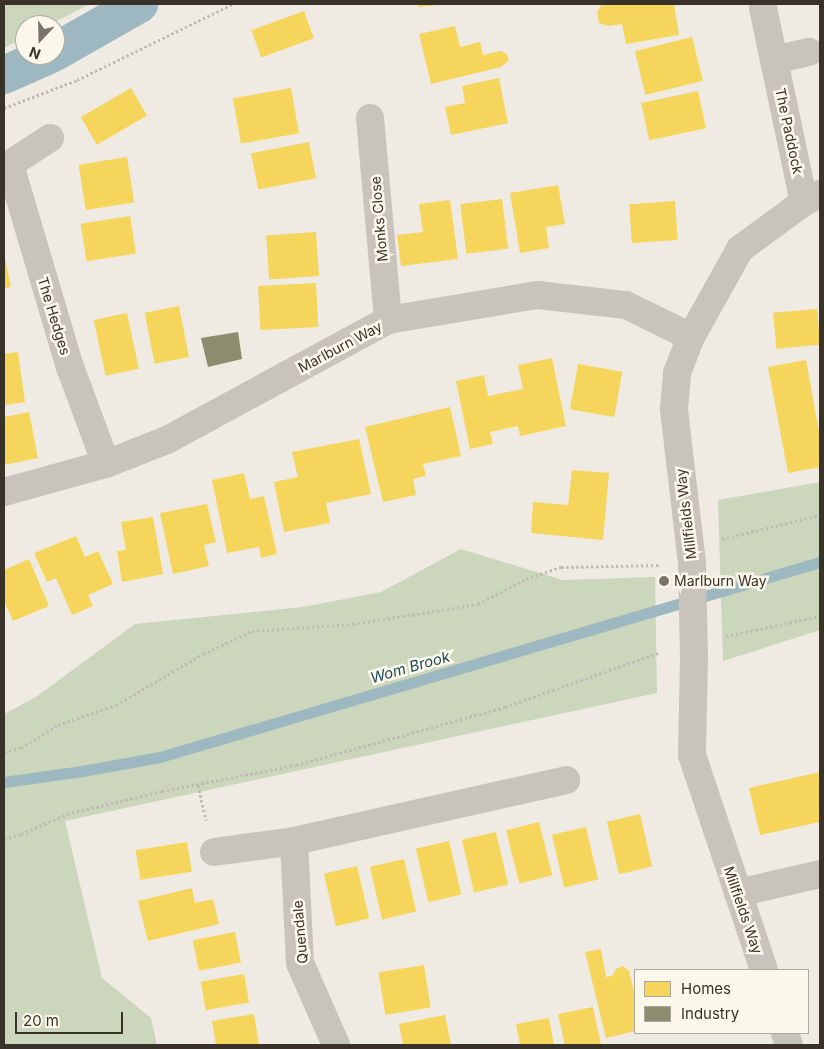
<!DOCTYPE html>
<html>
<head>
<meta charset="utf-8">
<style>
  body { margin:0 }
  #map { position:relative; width:824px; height:1049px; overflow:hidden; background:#efebe2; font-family:Inter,sans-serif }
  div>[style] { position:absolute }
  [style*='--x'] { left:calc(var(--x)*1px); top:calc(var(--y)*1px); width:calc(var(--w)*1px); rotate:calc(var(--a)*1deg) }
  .green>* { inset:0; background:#cbd6bc }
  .homes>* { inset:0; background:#f6d55c; transform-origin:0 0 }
  .industry>* { inset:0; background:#8c8c6e }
  .stream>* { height:11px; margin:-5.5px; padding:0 5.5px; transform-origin:5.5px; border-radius:5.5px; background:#9db8c0 }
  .canal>* { height:38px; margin:-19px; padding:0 19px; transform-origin:19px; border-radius:19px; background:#9db8c0 }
  .path>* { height:3px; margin-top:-1.5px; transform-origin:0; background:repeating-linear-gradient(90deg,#c1bcb3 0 2.5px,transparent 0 5px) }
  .minor>* { height:28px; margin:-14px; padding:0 14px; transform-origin:14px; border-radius:14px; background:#c8c4bb }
  .minor-bridge>* { height:28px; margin:-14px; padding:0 14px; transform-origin:14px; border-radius:14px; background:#c8c4bb }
  .dots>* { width:14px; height:14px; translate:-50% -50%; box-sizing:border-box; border:2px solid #fbf7ea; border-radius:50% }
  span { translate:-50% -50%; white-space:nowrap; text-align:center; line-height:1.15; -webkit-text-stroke:5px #fbf7ea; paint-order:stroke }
  .street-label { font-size:14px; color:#393229 }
  .poi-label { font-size:14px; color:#393229 }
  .left { translate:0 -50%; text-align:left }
  .water-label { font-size:15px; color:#1c495d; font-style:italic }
  .frame { position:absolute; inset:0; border:5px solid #393229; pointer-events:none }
  .legend { position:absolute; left:634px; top:969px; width:175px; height:65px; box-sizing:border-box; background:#fbf7ea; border:1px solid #ada89d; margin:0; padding:6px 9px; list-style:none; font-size:15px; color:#393229 }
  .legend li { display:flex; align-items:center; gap:10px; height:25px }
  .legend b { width:25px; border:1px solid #ada89d }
  .north { position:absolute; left:15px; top:15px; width:50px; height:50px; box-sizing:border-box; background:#fbf7ea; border:1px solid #ada89d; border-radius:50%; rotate:201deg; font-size:14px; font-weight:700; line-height:20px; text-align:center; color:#393229 }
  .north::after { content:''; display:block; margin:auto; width:18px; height:22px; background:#79736a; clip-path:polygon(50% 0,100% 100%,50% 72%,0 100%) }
  .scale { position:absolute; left:15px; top:1012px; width:108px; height:22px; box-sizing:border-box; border:2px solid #393229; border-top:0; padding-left:6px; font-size:15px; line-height:18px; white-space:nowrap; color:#393229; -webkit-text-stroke:4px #fbf7ea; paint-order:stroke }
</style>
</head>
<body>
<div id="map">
  <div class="green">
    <i style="clip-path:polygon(4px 4px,90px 4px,49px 25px,25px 25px,25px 37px,4px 48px)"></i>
    <i style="clip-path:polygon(820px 482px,820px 630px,723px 661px,718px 500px)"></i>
    <i style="clip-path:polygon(461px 549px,563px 580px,655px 577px,657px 693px,65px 821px,102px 978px,151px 1018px,157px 1045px,4px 1045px,4px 714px,36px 697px,135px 624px,303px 607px,381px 592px)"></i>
  </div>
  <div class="homes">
    <i style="clip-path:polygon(418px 4px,438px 4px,438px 5px,418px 7px)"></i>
    <i style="clip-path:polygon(602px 4px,674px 4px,679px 35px,626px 44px,622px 24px,608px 26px,599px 23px,597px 12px)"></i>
    <i style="left:304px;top:11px;width:29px;height:56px;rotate:70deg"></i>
    <i style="clip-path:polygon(455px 26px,460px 47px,480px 42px,483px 55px,500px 51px,506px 53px,509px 60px,501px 67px,431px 84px,419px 34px)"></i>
    <i style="left:692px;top:37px;width:45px;height:59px;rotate:76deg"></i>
    <i style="clip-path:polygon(499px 78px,508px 123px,451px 135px,445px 107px,465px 103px,462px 86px)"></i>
    <i style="left:131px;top:88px;width:32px;height:58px;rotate:60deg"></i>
    <i style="left:291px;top:88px;width:46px;height:59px;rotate:80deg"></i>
    <i style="left:698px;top:91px;width:38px;height:58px;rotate:78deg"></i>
    <i style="left:309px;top:142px;width:37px;height:59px;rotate:79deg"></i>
    <i style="left:127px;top:157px;width:46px;height:49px;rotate:81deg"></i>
    <i style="clip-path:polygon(558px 185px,565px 224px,546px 227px,549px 248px,520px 253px,510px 193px)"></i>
    <i style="left:502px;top:199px;width:50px;height:42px;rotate:83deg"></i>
    <i style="clip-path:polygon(450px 200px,458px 259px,401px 266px,397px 235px,423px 232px,419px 204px)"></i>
    <i style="left:675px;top:201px;width:39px;height:46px;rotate:86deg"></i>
    <i style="left:130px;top:216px;width:38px;height:50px;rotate:81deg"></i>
    <i style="left:316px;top:232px;width:44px;height:50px;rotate:86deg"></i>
    <i style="clip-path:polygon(4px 253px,11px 287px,4px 288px)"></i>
    <i style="left:316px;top:283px;width:44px;height:58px;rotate:87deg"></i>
    <i style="left:179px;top:306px;width:52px;height:35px;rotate:79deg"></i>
    <i style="left:817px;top:309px;width:36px;height:44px;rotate:85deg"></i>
    <i style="left:127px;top:313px;width:57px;height:34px;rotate:78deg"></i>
    <i style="clip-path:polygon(18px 352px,25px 402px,4px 405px,4px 354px)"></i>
    <i style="clip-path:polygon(552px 358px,566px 426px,520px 436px,518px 426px,490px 432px,493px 444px,470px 449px,456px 381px,484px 375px,488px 396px,523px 389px,518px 365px)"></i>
    <i style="clip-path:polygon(806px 360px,820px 437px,820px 467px,788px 473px,768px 367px)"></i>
    <i style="left:578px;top:364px;width:45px;height:46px;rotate:10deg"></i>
    <i style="clip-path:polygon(450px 407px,461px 456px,423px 464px,426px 476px,413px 479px,416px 495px,383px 502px,365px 427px)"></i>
    <i style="clip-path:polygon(29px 412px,38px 458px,4px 465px,4px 417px)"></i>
    <i style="clip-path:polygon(359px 439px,371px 494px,326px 503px,330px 523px,284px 532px,274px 482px,298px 477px,292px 452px)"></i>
    <i style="clip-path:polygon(572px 470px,609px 473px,603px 540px,531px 533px,533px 502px,568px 505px)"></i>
    <i style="clip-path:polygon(244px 473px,250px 499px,264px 496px,277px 554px,261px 558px,259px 547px,227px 553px,212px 480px)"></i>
    <i style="clip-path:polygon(207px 504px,216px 542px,204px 545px,209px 566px,173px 574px,160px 513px)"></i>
    <i style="clip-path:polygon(153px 517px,163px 574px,122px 582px,117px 551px,126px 550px,121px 522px)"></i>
    <i style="clip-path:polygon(76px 536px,85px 557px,98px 551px,113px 584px,88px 595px,93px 606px,72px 615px,56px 578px,47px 582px,34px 553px)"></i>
    <i style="clip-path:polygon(29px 559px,49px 606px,13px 621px,4px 601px,4px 570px)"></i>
    <i style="clip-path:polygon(820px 772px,820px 822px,760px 835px,749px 788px)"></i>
    <i style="left:640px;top:814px;width:54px;height:34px;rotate:77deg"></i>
    <i style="left:539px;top:822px;width:55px;height:34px;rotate:76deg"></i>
    <i style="left:586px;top:827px;width:54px;height:35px;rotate:77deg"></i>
    <i style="left:496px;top:832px;width:54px;height:35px;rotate:77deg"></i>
    <i style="left:449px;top:841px;width:55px;height:34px;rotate:77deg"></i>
    <i style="left:187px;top:842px;width:30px;height:52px;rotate:81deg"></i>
    <i style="left:404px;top:859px;width:54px;height:35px;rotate:77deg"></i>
    <i style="left:357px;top:866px;width:54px;height:34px;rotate:77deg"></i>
    <i style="clip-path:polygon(192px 888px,195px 903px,213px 899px,219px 924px,148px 941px,138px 901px)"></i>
    <i style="left:235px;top:932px;width:31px;height:43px;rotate:79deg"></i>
    <i style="clip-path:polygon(601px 949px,606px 977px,612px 976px,616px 969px,623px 966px,629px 971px,635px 996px,635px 1031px,606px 1038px,585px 952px)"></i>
    <i style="left:424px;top:965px;width:43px;height:46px;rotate:81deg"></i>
    <i style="left:244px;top:974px;width:29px;height:44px;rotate:80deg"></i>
    <i style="clip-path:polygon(593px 1007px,601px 1045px,565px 1045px,558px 1014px)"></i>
    <i style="clip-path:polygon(254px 1014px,259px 1045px,216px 1045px,212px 1021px)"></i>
    <i style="clip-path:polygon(445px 1015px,451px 1045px,403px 1045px,399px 1024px)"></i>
    <i style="clip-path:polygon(549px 1018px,554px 1045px,520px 1045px,516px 1024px)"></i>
  </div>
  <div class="industry">
    <i style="clip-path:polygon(238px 332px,242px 359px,208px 367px,201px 338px)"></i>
  </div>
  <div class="stream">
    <i style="--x:4;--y:782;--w:79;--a:-8"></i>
    <i style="--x:82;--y:771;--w:79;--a:-10.2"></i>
    <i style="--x:160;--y:757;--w:688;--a:-16.46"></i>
  </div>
  <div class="canal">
    <i style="--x:55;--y:52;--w:97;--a:-29.7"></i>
    <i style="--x:4;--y:75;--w:49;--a:-24"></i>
  </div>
  <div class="path">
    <i style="--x:4;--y:108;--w:78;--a:-21"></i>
    <i style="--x:77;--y:80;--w:174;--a:-26"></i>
    <i style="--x:722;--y:539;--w:101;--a:-13.8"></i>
    <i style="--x:726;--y:636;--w:96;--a:-12"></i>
    <i style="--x:4;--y:752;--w:17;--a:-13"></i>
    <i style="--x:21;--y:748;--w:44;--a:-31.9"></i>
    <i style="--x:58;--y:725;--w:61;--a:-19"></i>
    <i style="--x:116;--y:705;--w:101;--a:-30.4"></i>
    <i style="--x:203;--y:654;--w:54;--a:-25.1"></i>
    <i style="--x:252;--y:631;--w:101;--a:-4"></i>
    <i style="--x:353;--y:624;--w:127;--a:-9.1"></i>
    <i style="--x:478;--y:604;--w:54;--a:-27.5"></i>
    <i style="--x:526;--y:579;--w:37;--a:-19"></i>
    <i style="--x:561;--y:567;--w:98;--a:-1.2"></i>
    <i style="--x:198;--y:785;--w:36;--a:77"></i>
    <i style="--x:4;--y:839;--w:18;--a:-16"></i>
    <i style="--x:21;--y:834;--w:50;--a:-23.5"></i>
    <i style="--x:67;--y:814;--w:98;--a:-13.6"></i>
    <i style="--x:162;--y:791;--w:136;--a:-11"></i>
    <i style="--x:296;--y:765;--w:217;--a:-15.5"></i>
    <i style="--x:505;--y:707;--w:165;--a:-19.4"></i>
  </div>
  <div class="minor">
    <i style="--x:763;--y:8;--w:198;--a:78.1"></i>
    <i style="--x:774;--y:60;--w:36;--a:-13"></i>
    <i style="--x:370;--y:118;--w:203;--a:84.9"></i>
    <i style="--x:10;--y:165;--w:211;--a:73.5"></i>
    <i style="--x:70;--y:367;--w:103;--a:69.6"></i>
    <i style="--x:4;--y:168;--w:55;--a:-33.1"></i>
    <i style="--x:4;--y:492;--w:106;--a:-15.4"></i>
    <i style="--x:106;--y:464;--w:66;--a:-21.5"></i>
    <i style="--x:167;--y:440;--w:251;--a:-28.5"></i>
    <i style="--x:388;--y:320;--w:152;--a:-9.5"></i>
    <i style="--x:538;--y:295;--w:89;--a:6.5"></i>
    <i style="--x:626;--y:305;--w:72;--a:26.2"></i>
    <i style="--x:692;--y:563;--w:155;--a:-96.7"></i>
    <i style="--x:674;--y:409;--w:36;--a:-85"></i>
    <i style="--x:677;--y:373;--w:39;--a:-69"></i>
    <i style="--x:691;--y:337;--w:101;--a:-60.9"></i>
    <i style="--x:740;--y:249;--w:79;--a:-36.3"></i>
    <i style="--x:804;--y:202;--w:18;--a:-27"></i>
    <i style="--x:694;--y:658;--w:97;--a:91.2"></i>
    <i style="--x:692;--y:755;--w:227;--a:71.5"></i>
    <i style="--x:294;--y:841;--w:122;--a:87.2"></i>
    <i style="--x:300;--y:963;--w:90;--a:66.3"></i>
    <i style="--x:214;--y:852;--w:81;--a:-7.8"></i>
    <i style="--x:294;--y:841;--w:279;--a:-12.6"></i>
    <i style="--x:738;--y:893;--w:84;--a:-13"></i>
    <i style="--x:785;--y:1033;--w:13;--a:72"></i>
  </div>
  <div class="minor-bridge">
    <i style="--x:692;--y:563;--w:95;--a:88.8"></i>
  </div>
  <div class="dots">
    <i style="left:664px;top:581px;background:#79736a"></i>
  </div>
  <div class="street-label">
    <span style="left:789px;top:131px;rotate:78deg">The Paddock</span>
    <span style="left:379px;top:219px;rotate:-95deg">Monks Close</span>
    <span style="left:54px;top:316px;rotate:73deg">The Hedges</span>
    <span style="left:340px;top:347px;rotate:-28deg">Marlburn Way</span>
    <span style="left:686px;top:514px;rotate:-97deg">Millfields Way</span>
    <span style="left:743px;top:910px;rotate:71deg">Millfields Way</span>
    <span style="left:300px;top:932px;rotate:-95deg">Quendale</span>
  </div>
  <div class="poi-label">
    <span class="left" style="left:674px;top:581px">Marlburn Way</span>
  </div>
  <div class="water-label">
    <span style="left:410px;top:667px;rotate:-16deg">Wom Brook</span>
  </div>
  <div class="frame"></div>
  <ul class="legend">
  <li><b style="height:14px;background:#f6d55c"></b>Homes</li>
  <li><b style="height:14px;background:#8c8c6e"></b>Industry</li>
  </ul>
  <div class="north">N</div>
  <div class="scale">20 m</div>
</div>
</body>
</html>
